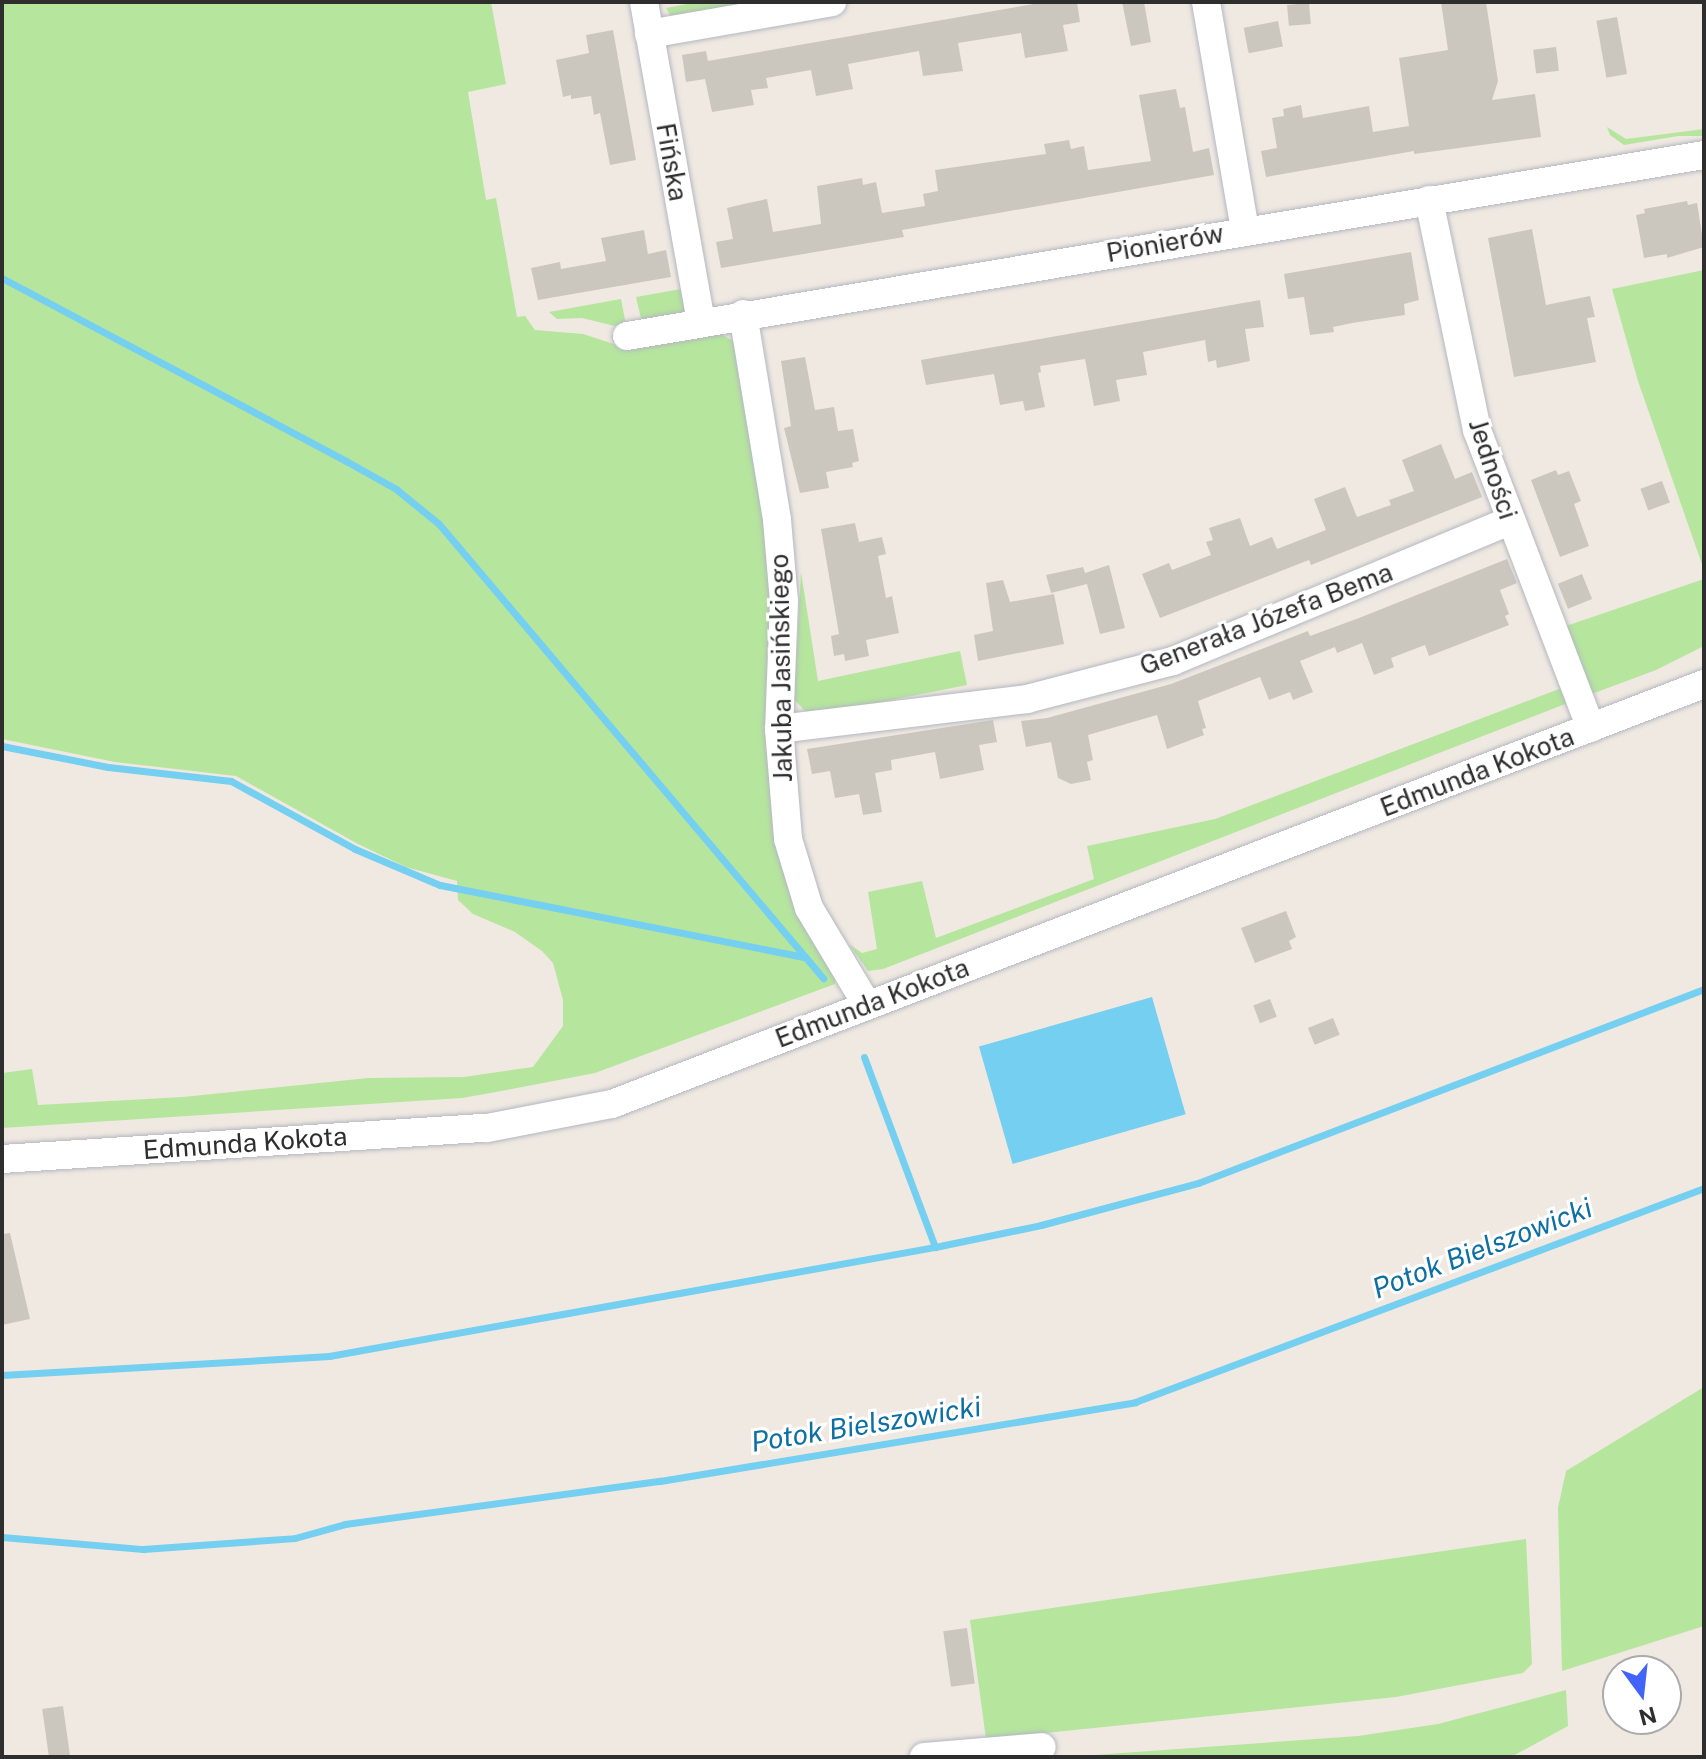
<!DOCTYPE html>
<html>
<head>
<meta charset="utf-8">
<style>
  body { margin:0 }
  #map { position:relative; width:1706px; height:1759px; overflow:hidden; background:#efe9e1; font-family:"Public Sans",sans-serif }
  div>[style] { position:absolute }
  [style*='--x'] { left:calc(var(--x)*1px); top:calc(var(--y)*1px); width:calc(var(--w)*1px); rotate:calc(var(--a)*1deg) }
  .green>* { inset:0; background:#b6e59e }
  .water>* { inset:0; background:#75cff0; transform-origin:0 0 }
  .stream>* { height:7px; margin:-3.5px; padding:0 3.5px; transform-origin:3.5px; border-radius:3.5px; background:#75cff0 }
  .building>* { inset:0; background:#cbc7bf; transform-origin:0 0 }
  .roads { filter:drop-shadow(0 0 2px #b4b7c1) drop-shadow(0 0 2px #b4b7c1) }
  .minor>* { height:28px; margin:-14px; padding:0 14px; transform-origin:14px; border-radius:14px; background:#fff }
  span { translate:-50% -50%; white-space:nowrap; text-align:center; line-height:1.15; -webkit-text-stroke:6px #fff; paint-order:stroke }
  .street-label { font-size:26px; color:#2e2e2e }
  .water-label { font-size:28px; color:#0d6fa3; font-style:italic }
  .frame { position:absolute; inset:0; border:4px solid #2e2e2e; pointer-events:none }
  .north { position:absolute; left:1602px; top:1655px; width:80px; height:80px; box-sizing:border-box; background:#fff; border:2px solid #ababab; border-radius:50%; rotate:165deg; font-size:22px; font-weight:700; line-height:32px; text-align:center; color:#2e2e2e }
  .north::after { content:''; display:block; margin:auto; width:28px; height:36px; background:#4264fb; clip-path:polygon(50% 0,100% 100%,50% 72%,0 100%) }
</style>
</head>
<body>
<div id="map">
  <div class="green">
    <i style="clip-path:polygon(2px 2px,491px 2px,506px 84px,468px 92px,486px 200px,496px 198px,517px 317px,525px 316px,535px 330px,583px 334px,620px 346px,721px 334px,737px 343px,764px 505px,803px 922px,835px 974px,835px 984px,595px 1073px,496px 1092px,462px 1098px,2px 1128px,2px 1073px,32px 1069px,38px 1105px,183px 1097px,368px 1078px,464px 1077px,533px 1067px,563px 1026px,563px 1000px,553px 963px,542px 951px,515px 932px,473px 914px,458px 900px,457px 881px,406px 867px,358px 844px,236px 776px,115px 762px,2px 739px)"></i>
    <i style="clip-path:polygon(697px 2px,774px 2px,673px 19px,666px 8px)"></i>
    <i style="clip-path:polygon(1607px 127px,1626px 139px,1704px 129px,1704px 136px,1678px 136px,1624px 145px,1610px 135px)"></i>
    <i style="clip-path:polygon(1704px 270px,1704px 570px,1638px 381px,1612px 289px)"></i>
    <i style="clip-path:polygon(687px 288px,689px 304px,685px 314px,642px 323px,636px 297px)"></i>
    <i style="clip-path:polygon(621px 299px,626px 325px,619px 327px,582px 318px,557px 319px,549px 312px)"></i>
    <i style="clip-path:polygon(801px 572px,818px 681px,960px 651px,967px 685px,816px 715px,806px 712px,794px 699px)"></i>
    <i style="clip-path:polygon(1704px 579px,1704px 646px,1656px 670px,1589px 695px,1563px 627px)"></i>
    <i style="clip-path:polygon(1567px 686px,1573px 701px,883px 969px,868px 971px,849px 944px,862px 953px,877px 949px,868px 892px,922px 881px,936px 938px,1094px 879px,1087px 846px,1215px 819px)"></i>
    <i style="clip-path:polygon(1704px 1387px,1704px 1626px,1562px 1671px,1558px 1508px,1566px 1471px)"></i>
    <i style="clip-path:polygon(1526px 1539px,1532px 1664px,1523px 1673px,1396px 1697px,986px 1739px,970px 1620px)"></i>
    <i style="clip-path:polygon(1566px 1690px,1568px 1726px,1511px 1757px,1066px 1757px,1358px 1736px,1438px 1724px)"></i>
  </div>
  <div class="water">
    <i style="left:1152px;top:997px;width:122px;height:180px;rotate:74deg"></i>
  </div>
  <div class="stream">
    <i style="--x:2;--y:278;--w:390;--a:28"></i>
    <i style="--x:346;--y:461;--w:57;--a:29.2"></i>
    <i style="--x:396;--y:489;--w:55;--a:39.1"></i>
    <i style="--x:439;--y:524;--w:595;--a:49.77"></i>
    <i style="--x:2;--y:746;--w:108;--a:11.2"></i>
    <i style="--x:108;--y:767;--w:124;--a:6.5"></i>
    <i style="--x:231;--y:781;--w:141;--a:28.7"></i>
    <i style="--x:355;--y:849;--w:92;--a:23"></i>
    <i style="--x:440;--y:885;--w:372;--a:11.2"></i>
    <i style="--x:864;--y:1057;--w:203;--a:69.5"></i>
    <i style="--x:2;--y:1375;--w:328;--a:-3.3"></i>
    <i style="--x:329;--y:1356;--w:616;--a:-10.2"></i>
    <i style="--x:935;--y:1247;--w:108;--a:-11.7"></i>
    <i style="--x:1041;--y:1225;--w:163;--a:-15"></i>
    <i style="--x:1198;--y:1183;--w:542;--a:-20.98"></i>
    <i style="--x:2;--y:1537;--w:142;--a:4.9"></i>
    <i style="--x:143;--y:1549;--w:152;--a:-4.1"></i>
    <i style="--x:295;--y:1538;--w:52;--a:-15.6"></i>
    <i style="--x:345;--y:1524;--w:318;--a:-7.8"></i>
    <i style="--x:660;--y:1481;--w:482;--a:-9.4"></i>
    <i style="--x:1135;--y:1402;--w:608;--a:-20.61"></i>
  </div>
  <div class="building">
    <i style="clip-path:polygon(1045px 2px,1077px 2px,1080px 22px,1063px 25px,1068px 51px,1025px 58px,1021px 33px,958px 43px,963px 71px,923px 76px,919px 51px,848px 64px,853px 89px,816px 96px,811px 70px,766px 78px,768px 88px,751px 90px,754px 105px,712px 112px,705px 79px,686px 82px,682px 55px,706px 51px,708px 61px)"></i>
    <i style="clip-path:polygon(1122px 2px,1144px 2px,1151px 42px,1131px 46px)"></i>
    <i style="clip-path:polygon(1441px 2px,1486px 2px,1498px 81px,1492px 100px,1535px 94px,1541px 137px,1414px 154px,1414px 151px,1266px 177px,1261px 151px,1277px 148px,1272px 118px,1284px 116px,1283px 109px,1301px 105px,1303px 118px,1369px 106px,1373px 132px,1409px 126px,1399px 58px,1448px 50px)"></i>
    <i style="left:1309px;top:3px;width:21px;height:22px;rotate:85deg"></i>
    <i style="left:1617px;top:17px;width:58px;height:21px;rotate:80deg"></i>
    <i style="left:1278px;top:21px;width:26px;height:35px;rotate:79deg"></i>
    <i style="clip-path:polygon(613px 30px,636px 160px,610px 165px,600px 113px,594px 115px,591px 96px,571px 99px,571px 95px,563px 97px,556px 60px,589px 53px,586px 35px)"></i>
    <i style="left:1556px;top:47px;width:24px;height:23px;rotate:83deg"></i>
    <i style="clip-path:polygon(1176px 89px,1180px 108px,1185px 107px,1193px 152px,1209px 148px,1214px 175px,902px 230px,904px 237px,721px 268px,716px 242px,733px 239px,727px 208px,748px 203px,767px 199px,773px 232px,821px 224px,817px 186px,862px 178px,863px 185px,876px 182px,882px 213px,925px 206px,923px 194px,938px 191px,935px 170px,1046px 154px,1044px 144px,1069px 140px,1071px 149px,1084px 146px,1088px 170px,1151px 161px,1139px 95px)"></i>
    <i style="clip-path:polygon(1687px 201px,1688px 205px,1697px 203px,1704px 247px,1667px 258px,1667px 254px,1644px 258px,1636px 215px,1645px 213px,1644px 209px)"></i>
    <i style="clip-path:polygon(1532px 229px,1546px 305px,1590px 296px,1595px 317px,1587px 318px,1596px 362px,1514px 377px,1488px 238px)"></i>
    <i style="clip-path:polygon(644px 230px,648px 254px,666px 250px,671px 277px,538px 300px,531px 268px,560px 262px,561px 269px,606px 261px,601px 238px)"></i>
    <i style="clip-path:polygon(1411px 252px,1419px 300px,1404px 304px,1405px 315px,1352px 323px,1333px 327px,1334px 332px,1310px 335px,1304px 297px,1288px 299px,1284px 274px)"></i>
    <i style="clip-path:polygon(1260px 300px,1264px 327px,1245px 329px,1250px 361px,1217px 368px,1216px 360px,1208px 362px,1205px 340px,1143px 352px,1147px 375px,1116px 380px,1120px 401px,1094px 406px,1085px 359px,1040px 366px,1041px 372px,1038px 373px,1045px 407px,1025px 411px,1023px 401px,1000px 405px,994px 374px,926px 385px,921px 360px)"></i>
    <i style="clip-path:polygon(805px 357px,815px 410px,834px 407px,838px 431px,853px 429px,859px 461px,852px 463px,853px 467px,826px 472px,829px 488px,800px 493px,784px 428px,791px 426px,781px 361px)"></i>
    <i style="clip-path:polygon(1441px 444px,1455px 479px,1472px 472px,1482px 497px,1311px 565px,1309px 560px,1160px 618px,1142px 574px,1169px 563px,1172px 570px,1211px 555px,1206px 542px,1213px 540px,1209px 528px,1240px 518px,1250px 546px,1272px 537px,1277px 549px,1326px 530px,1314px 499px,1345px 487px,1357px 517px,1391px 505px,1389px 500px,1414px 491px,1402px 460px)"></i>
    <i style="clip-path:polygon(1556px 470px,1558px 475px,1569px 471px,1581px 501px,1574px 504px,1589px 546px,1560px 557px,1531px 480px)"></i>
    <i style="left:1662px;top:481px;width:23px;height:23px;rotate:70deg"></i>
    <i style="clip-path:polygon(855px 523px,859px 542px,882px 537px,886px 554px,878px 556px,886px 598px,892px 596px,899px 633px,866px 640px,869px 656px,845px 661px,844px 654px,834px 656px,831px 636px,839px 634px,821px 529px)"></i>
    <i style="clip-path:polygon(1507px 559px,1517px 583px,1500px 590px,1509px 614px,1505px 616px,1509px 625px,1429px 656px,1425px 645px,1391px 658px,1394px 667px,1374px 675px,1362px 643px,1337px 653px,1335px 647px,1300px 661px,1313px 692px,1293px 700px,1290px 692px,1269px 700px,1260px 677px,1216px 694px,1198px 701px,1206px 728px,1202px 729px,1204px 735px,1167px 749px,1157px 715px,1088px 735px,1093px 760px,1087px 762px,1091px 780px,1071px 784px,1058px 778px,1051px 742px,1026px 747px,1021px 721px,1047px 718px,1171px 684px,1308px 631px,1310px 636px,1359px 618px)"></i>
    <i style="clip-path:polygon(1109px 565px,1125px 628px,1100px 634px,1087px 584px,1051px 593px,1046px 575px,1083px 567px,1085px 573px)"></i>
    <i style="left:1582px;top:574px;width:27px;height:26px;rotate:68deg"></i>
    <i style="clip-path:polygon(1003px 580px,1010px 602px,1054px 594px,1064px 644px,978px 661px,974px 635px,993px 631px,986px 583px)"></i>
    <i style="clip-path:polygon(993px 720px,997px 742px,979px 745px,984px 770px,940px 779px,935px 752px,891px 760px,892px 770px,875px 773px,882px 812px,863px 815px,859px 794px,835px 798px,830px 771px,812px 774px,807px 749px)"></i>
    <i style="clip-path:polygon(1286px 911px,1296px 937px,1289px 941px,1292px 949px,1255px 963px,1241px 928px)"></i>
    <i style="left:1270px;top:999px;width:19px;height:18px;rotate:69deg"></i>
    <i style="left:1333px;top:1018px;width:18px;height:27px;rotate:68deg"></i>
    <i style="clip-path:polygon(10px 1233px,30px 1319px,2px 1325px,2px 1234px)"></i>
    <i style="left:967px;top:1628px;width:56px;height:24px;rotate:82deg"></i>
    <i style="left:63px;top:1706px;width:51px;height:21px;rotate:82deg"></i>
  </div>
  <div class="roads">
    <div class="minor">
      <i style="--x:644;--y:2;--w:324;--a:79.9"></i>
      <i style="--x:1206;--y:2;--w:231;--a:80.3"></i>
      <i style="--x:649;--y:34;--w:186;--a:-9.9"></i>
      <i style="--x:1429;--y:200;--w:235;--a:78.2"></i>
      <i style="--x:1477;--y:430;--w:319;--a:69.1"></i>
      <i style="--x:743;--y:314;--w:209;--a:80.6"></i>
      <i style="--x:777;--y:520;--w:81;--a:85.1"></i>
      <i style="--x:784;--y:601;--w:128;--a:92.2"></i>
      <i style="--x:779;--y:729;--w:110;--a:85.3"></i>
      <i style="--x:788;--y:839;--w:72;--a:73.1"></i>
      <i style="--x:809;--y:908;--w:113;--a:59.1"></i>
      <i style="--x:627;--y:336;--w:1092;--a:-9.54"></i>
      <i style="--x:779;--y:729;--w:250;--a:-6.9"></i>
      <i style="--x:1027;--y:699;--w:151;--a:-14.6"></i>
      <i style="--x:1173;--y:661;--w:364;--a:-22.6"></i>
      <i style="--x:2;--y:1159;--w:486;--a:-3.7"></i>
      <i style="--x:487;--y:1128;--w:127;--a:-10.9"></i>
      <i style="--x:612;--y:1104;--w:1170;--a:-21.04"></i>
      <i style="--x:924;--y:1757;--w:118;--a:-4.8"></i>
    </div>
  </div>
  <div class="street-label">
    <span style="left:672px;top:162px;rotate:80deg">Fińska</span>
    <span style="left:1165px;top:243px;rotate:-10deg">Pionierów</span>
    <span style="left:1493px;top:469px;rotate:72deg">Jedności</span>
    <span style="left:1266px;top:619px;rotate:-21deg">Generała Józefa Bema</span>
    <span style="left:781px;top:668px;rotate:-91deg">Jakuba Jasińskiego</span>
    <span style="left:1477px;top:772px;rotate:-21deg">Edmunda Kokota</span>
    <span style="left:872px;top:1003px;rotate:-21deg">Edmunda Kokota</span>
    <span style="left:245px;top:1143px;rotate:-4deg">Edmunda Kokota</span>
  </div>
  <div class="water-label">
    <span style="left:1482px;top:1248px;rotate:-21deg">Potok Bielszowicki</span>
    <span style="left:866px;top:1424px;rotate:-9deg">Potok Bielszowicki</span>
  </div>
  <div class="frame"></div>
  <div class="north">N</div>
</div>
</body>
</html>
